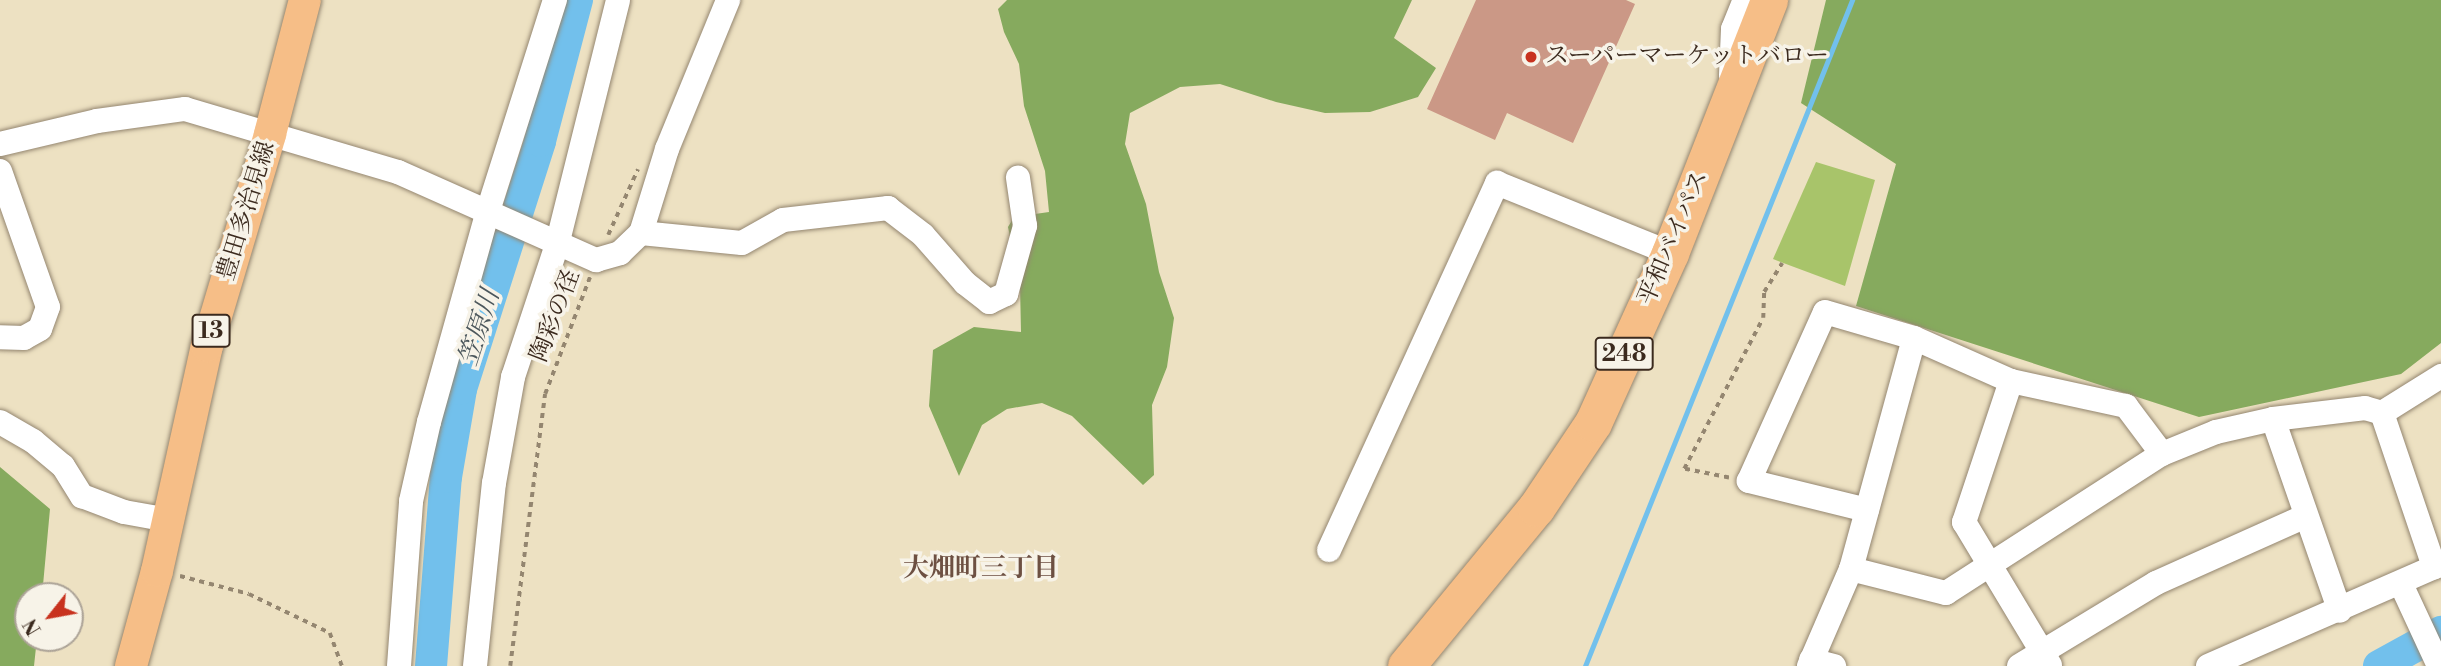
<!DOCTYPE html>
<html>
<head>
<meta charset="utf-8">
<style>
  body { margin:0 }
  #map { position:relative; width:2441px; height:666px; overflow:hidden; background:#ede1c2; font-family:"Libre Bodoni","Noto Serif JP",serif }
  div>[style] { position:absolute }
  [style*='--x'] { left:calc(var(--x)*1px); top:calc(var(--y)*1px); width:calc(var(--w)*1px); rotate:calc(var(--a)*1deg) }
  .green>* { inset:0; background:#a8c46a }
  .forest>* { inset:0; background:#86aa5e }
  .stream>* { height:5px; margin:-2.5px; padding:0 2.5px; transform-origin:2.5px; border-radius:2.5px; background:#72c0ec }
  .river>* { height:32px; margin:-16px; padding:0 16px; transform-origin:16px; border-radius:16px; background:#72c0ec }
  .building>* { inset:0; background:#cb9886 }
  .path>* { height:3.5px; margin-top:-1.75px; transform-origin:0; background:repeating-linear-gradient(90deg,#948670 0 5px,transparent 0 10px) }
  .roads { filter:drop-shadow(0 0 2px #948670) drop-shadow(0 0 2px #948670) }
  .minor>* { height:24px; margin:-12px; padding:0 12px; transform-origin:12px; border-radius:12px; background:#fff }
  .major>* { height:32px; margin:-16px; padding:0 16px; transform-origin:16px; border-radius:16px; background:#f6be87 }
  .highway>* { height:37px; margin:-18.5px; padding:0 18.5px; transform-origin:18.5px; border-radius:18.5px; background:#f6be87 }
  .dots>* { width:19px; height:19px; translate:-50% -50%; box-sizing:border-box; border:4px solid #f7f3e8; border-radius:50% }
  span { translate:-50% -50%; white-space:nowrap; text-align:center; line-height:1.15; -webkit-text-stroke:7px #f7f3e8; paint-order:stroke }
  .shield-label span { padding:2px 5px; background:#f7f3e8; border:2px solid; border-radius:5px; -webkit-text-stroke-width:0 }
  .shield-label { font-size:23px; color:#3b2a1e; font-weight:700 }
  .poi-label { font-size:24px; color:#3b2a1e }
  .left { translate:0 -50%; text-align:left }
  .street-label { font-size:24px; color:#3b2a1e }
  .water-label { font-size:26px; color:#4c575c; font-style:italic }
  .neighbourhood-label { font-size:26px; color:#6d5042; font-weight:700 }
  .north { position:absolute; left:14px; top:582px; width:70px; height:70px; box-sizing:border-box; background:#f7f3e8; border:2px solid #aca397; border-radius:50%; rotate:239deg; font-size:19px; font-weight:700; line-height:28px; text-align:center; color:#3b2a1e }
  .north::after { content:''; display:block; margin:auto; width:24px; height:32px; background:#c8321e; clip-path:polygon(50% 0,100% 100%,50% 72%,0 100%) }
</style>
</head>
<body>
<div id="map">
  <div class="green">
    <i style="clip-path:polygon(1816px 162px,1875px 180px,1845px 286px,1773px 259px)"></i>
  </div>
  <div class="forest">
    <i style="clip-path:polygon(1007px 0,1412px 0,1394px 38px,1436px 68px,1418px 97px,1370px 112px,1325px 113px,1276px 102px,1220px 84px,1180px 87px,1130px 113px,1125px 144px,1146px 204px,1159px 272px,1174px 318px,1167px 367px,1152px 405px,1154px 475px,1143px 485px,1072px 416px,1042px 403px,1007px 409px,982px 425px,959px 476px,929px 406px,933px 350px,974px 327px,1021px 332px,1020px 285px,1008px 227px,1014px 217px,1049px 212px,1045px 171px,1024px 106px,1019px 64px,1004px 32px,998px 9px)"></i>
    <i style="clip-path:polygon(1826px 0,2441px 0,2441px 343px,2401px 374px,2199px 417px,1856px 306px,1896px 164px,1801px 103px)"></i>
    <i style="clip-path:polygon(0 467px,50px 509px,42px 596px,28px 596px,28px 638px,37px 638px,34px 666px,0 666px)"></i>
  </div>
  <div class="stream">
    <i style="--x:1585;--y:666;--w:718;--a:-68.15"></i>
  </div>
  <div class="river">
    <i style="--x:431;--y:666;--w:190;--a:-85.5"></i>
    <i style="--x:446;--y:477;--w:89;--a:-80.3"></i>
    <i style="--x:461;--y:389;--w:260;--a:-72.3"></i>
    <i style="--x:540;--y:141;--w:146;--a:-75.3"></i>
    <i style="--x:2379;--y:666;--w:71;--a:-28.7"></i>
  </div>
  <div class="building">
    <i style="clip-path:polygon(1476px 0,1626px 0,1635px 4px,1573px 143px,1507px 113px,1495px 140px,1427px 109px)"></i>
  </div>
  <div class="path">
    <i style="--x:608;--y:235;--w:72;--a:-65.6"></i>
    <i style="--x:1729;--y:478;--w:46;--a:-168.7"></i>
    <i style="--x:1684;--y:469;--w:170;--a:-62.4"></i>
    <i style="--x:1763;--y:318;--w:26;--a:-88"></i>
    <i style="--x:1764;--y:292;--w:34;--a:-58"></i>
    <i style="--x:180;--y:576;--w:71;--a:14.6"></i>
    <i style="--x:249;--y:594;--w:90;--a:25.7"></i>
    <i style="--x:330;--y:633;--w:35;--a:70"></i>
    <i style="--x:510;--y:666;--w:274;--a:-82.7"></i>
    <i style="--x:545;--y:394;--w:125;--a:-69"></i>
  </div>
  <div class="roads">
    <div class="minor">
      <i style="--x:1731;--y:75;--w:46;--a:-87.5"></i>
      <i style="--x:1733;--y:29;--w:31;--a:-68"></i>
      <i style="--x:0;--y:144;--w:100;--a:-13.3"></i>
      <i style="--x:97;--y:121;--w:89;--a:-7.8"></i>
      <i style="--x:185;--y:109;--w:222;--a:16.5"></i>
      <i style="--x:398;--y:172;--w:217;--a:24"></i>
      <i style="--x:596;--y:260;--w:25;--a:-16"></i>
      <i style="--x:620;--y:253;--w:29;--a:-44"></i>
      <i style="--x:641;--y:233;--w:101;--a:5.7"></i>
      <i style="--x:742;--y:243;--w:47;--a:-29.3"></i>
      <i style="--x:783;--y:220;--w:106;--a:-6.5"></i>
      <i style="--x:888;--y:208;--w:44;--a:37.6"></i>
      <i style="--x:923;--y:235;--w:64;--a:48.8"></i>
      <i style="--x:965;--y:283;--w:31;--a:38"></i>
      <i style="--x:989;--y:302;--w:19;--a:-25"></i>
      <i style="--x:1006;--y:294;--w:71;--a:-74.4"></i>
      <i style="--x:1025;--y:226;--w:49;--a:-98.3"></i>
      <i style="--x:0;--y:171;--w:144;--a:70.6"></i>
      <i style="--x:48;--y:307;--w:23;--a:110"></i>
      <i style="--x:40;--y:329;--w:18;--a:151"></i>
      <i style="--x:24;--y:338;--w:24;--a:-178"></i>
      <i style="--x:641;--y:233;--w:88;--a:-72.8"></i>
      <i style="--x:667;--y:149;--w:161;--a:-67.7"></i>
      <i style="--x:2011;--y:381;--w:149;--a:108.4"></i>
      <i style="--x:1964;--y:522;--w:167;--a:59"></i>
      <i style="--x:2382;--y:413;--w:163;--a:71.3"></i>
      <i style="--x:2273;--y:419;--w:203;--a:70.8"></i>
      <i style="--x:0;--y:422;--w:38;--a:30"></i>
      <i style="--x:33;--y:441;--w:39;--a:40"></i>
      <i style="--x:63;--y:466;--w:36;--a:58"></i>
      <i style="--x:82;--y:496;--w:45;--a:20.9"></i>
      <i style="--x:124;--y:512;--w:46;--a:10.1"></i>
      <i style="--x:1867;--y:510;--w:122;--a:-166.2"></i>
      <i style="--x:1749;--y:481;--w:185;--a:-65.8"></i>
      <i style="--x:1825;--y:312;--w:93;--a:16.3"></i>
      <i style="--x:1914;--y:338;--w:106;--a:23.9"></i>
      <i style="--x:2011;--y:381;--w:118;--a:12.3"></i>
      <i style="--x:2126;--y:406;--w:60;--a:53.1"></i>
      <i style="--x:1329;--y:550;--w:404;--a:-65.4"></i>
      <i style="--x:1497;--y:183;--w:187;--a:22"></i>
      <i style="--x:1851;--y:569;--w:98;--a:14.2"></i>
      <i style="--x:1946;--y:593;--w:257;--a:-32.8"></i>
      <i style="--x:2162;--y:454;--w:58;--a:-22.2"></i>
      <i style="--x:2216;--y:432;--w:58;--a:-12.8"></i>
      <i style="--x:2273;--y:419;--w:93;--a:-6.8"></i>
      <i style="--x:2365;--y:408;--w:18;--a:16"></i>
      <i style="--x:2382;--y:413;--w:70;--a:-32.1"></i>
      <i style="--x:2401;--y:584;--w:90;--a:65.1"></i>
      <i style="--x:1811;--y:660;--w:24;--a:15"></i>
      <i style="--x:399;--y:666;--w:165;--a:-85.8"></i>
      <i style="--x:411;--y:501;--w:81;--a:-77.2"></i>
      <i style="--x:429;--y:422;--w:216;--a:-74.4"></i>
      <i style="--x:487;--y:214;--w:225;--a:-72.4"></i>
      <i style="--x:475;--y:666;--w:184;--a:-84.1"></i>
      <i style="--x:494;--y:483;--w:108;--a:-79.8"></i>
      <i style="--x:513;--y:377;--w:139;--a:-71.6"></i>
      <i style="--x:557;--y:245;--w:252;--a:-76"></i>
      <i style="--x:1809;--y:666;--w:106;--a:-66.6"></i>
      <i style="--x:1851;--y:569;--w:239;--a:-74.7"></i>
      <i style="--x:2019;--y:666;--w:160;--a:-31.2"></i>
      <i style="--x:2156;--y:583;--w:164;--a:-24.1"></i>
      <i style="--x:2208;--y:666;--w:254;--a:-23.6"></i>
    </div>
    <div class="major">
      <i style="--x:131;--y:666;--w:98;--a:-74.7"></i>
      <i style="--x:157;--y:571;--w:230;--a:-77.5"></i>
      <i style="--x:207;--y:346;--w:221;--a:-73.4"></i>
      <i style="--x:270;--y:134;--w:138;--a:-75.4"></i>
    </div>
    <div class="highway">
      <i style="--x:1406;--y:666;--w:205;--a:-50.6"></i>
      <i style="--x:1536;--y:508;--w:102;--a:-56.2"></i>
      <i style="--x:1593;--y:423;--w:187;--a:-65.6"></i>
      <i style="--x:1670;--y:253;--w:272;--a:-68.6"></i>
    </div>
  </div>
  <div class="dots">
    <i style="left:1531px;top:57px;background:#c8321e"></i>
  </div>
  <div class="shield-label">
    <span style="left:211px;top:331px">13</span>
    <span style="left:1624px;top:354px">248</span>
  </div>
  <div class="poi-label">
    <span class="left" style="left:1545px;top:57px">スーパーマーケットバロー</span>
  </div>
  <div class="street-label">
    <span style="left:247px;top:211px;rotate:-73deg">豊田多治見線</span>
    <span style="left:1674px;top:238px;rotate:-67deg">平和バイパス</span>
    <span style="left:556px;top:316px;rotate:-69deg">陶彩の径</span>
  </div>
  <div class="water-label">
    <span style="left:480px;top:328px;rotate:-72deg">笠原川</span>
  </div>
  <div class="neighbourhood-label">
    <span style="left:981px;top:569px">大畑町三丁目</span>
  </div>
  <div class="north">N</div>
</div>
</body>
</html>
